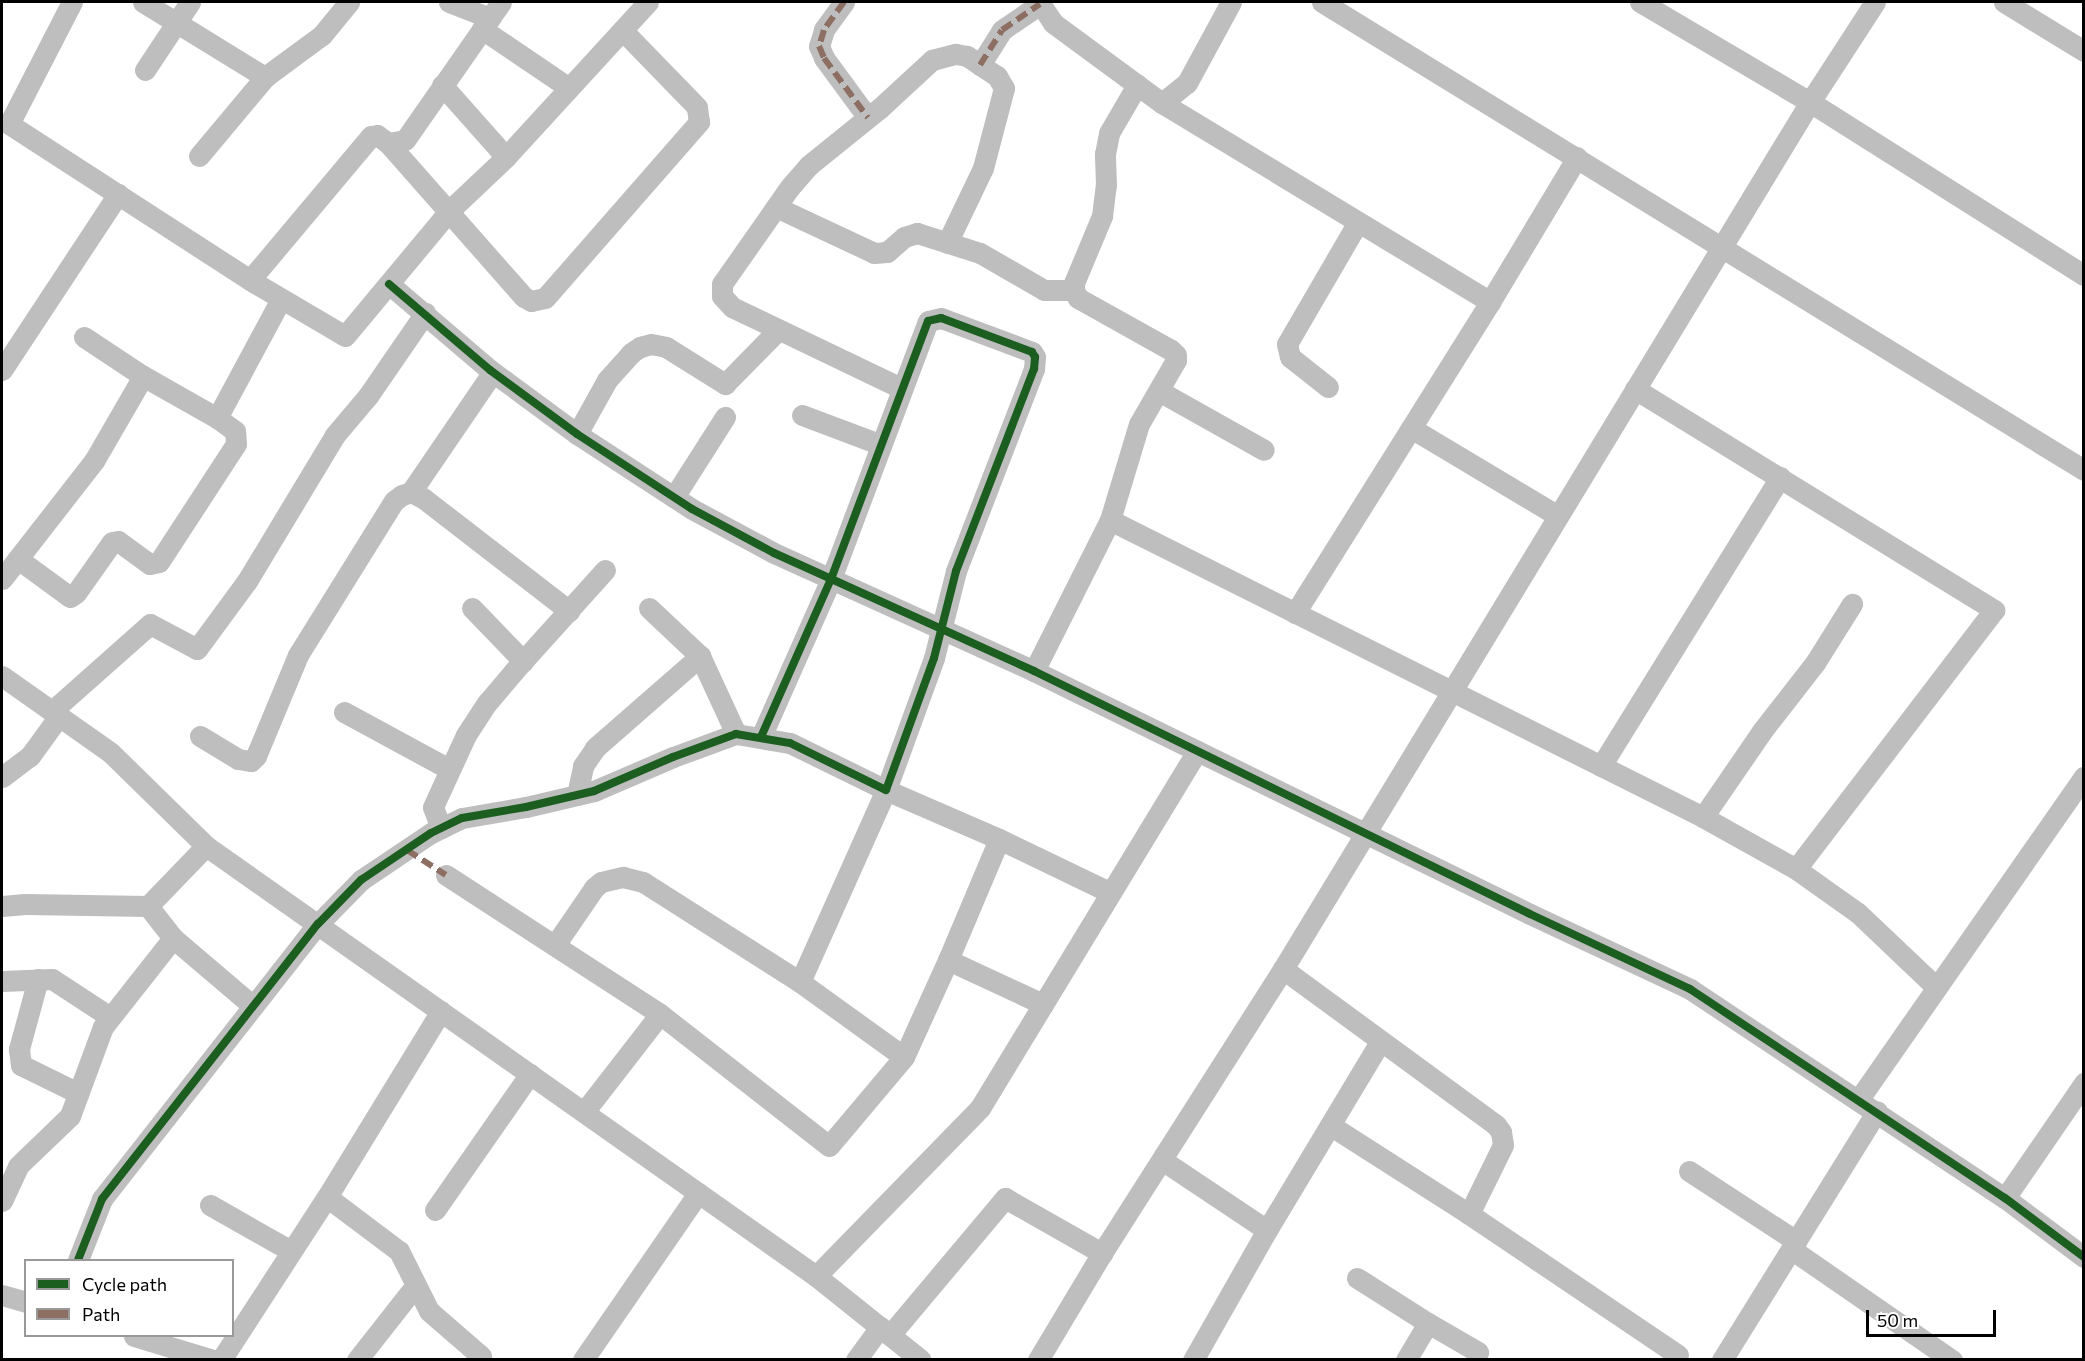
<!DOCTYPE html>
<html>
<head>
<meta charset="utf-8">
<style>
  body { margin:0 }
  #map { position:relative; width:2085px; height:1361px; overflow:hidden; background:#fff; font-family:Commissioner,sans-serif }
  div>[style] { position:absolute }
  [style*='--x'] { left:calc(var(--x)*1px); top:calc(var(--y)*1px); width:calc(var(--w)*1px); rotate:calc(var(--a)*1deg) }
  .minor>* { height:21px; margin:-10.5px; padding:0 10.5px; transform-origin:10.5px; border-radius:10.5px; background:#bebebe }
  .quiet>* { height:6px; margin-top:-3px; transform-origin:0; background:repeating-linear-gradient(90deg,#8d6e63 0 12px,transparent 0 18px) }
  .cycleway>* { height:8px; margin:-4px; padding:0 4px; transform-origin:4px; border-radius:4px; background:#1b5e20 }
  span { translate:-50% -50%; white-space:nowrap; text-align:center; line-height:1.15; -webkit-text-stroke:5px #fff; paint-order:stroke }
  .frame { position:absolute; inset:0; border:3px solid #000; pointer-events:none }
  .legend { position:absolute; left:24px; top:1259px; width:210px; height:78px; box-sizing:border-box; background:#fff; border:2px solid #999; margin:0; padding:8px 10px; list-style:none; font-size:18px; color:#000 }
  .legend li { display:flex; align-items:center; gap:12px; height:30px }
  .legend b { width:30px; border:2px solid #999 }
  .scale { position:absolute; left:1866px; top:1310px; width:130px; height:27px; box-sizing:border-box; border:3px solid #000; border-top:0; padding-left:8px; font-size:18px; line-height:21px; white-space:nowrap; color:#000; -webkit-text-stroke:4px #fff; paint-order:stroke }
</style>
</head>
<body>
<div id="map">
  <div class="minor">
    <i style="--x:72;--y:2;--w:137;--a:117.3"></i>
    <i style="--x:9;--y:124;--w:293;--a:32.9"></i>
    <i style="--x:255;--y:283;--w:104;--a:30.5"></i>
    <i style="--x:345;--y:336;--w:164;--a:-50.2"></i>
    <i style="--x:450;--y:210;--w:77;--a:-43.4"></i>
    <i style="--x:506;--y:157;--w:210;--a:-47.5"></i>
    <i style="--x:143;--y:2;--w:143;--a:31.6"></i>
    <i style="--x:265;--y:77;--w:71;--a:-36.4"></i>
    <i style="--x:322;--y:35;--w:43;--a:-50.7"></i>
    <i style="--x:449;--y:2;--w:44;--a:21.3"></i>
    <i style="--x:490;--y:18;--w:19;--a:-55"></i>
    <i style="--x:844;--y:2;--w:34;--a:126"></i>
    <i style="--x:824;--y:30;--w:17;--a:107"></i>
    <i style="--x:819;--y:46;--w:13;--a:67"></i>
    <i style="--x:824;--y:58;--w:74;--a:53.7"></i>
    <i style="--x:1039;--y:2;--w:25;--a:56"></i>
    <i style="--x:1053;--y:23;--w:135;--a:36.3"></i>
    <i style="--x:1162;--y:103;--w:384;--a:31.2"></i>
    <i style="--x:1322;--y:2;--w:894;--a:31.56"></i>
    <i style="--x:1640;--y:2;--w:197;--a:30.5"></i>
    <i style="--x:1810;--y:102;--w:324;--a:32.3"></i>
    <i style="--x:2004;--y:2;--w:94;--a:31.5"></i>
    <i style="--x:482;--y:29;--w:105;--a:34.1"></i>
    <i style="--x:980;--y:65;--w:41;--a:-57.8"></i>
    <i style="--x:1002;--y:30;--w:46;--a:-34.4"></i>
    <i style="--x:145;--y:70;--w:82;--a:-56.5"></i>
    <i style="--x:442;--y:85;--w:96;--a:48.4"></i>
    <i style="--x:1162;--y:103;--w:32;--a:-39"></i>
    <i style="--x:1187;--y:83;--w:92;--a:-61.5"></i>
    <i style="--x:388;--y:143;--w:205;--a:48.6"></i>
    <i style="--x:524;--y:297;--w:8;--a:30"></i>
    <i style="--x:531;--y:301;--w:14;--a:-12"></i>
    <i style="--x:545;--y:298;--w:234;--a:-48.8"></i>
    <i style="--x:699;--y:122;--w:15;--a:-98"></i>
    <i style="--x:697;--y:107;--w:107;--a:-134.2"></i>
    <i style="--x:199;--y:156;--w:103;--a:-50.1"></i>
    <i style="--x:776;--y:207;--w:108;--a:25.1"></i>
    <i style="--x:874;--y:253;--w:13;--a:-4"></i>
    <i style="--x:887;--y:252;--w:23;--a:-41"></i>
    <i style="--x:904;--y:237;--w:14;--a:-17"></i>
    <i style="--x:917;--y:233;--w:66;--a:17.6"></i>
    <i style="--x:980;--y:253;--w:74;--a:30"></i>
    <i style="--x:1044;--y:290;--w:30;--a:0"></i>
    <i style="--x:250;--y:280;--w:188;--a:-50"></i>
    <i style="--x:371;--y:136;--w:6;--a:-9"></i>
    <i style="--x:377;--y:135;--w:14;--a:36"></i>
    <i style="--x:388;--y:143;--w:17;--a:-10"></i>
    <i style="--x:405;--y:140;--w:149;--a:-55.1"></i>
    <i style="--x:389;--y:284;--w:133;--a:40.4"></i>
    <i style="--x:490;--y:370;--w:108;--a:36.3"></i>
    <i style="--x:577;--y:434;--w:137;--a:33.1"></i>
    <i style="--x:692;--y:509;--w:93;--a:28.2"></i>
    <i style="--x:774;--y:553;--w:286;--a:24.4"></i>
    <i style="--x:1034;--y:671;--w:552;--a:26.1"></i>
    <i style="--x:1530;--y:914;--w:177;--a:25.1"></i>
    <i style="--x:1690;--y:989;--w:378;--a:33.6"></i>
    <i style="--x:2005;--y:1198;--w:99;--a:36.8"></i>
    <i style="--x:84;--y:337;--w:71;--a:33.5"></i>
    <i style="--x:2;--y:370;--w:211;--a:-56.6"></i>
    <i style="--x:1328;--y:387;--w:48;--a:-141.7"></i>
    <i style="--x:1290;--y:357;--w:13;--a:-103"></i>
    <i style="--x:1287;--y:344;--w:141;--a:-59.8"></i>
    <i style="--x:901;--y:388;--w:187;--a:-154.4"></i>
    <i style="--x:732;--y:307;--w:15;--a:-132"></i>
    <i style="--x:722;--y:296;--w:12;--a:-90"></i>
    <i style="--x:722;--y:284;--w:118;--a:-55"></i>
    <i style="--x:790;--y:187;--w:28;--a:-49"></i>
    <i style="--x:808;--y:166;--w:92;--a:-38.9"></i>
    <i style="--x:880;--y:108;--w:71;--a:-42.7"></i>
    <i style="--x:932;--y:60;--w:24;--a:-15"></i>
    <i style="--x:955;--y:54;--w:12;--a:9"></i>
    <i style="--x:967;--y:56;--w:36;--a:34"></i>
    <i style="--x:997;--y:76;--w:14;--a:60"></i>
    <i style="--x:1004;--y:88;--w:83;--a:104.7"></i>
    <i style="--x:983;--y:168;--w:83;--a:115.6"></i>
    <i style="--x:1635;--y:389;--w:422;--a:31.6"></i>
    <i style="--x:1994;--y:610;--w:326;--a:127.4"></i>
    <i style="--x:1159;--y:391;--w:120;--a:29.3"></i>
    <i style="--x:802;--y:415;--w:82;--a:20.6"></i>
    <i style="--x:1411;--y:428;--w:171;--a:30.9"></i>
    <i style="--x:577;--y:434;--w:62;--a:-60.9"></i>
    <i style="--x:607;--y:380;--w:36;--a:-48"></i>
    <i style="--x:631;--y:353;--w:11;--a:-34"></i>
    <i style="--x:640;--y:347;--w:11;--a:-15"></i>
    <i style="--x:651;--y:344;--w:15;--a:11"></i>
    <i style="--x:666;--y:347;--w:70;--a:32.1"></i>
    <i style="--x:725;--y:384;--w:76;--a:-45.5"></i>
    <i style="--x:411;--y:492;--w:145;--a:-55.7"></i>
    <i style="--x:674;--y:497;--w:95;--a:-57.5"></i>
    <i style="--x:1110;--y:520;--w:663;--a:26.6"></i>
    <i style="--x:1703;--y:817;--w:107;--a:29.2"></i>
    <i style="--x:1796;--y:869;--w:76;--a:35.4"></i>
    <i style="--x:1858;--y:913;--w:108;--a:43.5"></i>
    <i style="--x:18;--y:559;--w:64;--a:36.2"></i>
    <i style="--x:70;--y:597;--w:7;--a:-34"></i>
    <i style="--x:76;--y:593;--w:62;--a:-54.8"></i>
    <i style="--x:112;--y:542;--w:6;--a:-9"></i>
    <i style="--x:118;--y:541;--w:39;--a:36"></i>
    <i style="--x:150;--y:564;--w:9;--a:-13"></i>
    <i style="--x:159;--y:562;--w:141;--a:-56.9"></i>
    <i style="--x:236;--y:444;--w:13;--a:-94"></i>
    <i style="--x:235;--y:431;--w:22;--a:-144"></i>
    <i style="--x:2;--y:579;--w:150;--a:-52.1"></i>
    <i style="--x:94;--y:461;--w:98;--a:-60"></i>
    <i style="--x:143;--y:376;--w:85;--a:29.6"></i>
    <i style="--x:217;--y:418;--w:135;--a:-61.7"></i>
    <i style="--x:472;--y:608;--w:74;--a:46.1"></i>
    <i style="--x:649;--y:608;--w:70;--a:43.3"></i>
    <i style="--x:700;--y:656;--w:86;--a:65.2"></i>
    <i style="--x:1295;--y:613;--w:367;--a:-57.9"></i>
    <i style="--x:1490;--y:302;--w:169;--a:-59"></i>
    <i style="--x:1034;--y:671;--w:169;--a:-63.3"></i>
    <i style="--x:1110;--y:520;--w:100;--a:-73.2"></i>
    <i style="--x:1139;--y:424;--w:74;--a:-60"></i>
    <i style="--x:1176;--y:360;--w:5;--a:-90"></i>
    <i style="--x:1176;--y:355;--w:7;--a:-135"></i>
    <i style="--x:1171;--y:350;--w:107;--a:-150.8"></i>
    <i style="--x:1078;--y:298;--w:9;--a:-117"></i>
    <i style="--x:1074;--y:290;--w:7;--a:-90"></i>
    <i style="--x:1074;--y:283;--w:73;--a:-67.3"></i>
    <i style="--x:1102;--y:216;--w:31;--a:-83"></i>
    <i style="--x:1106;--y:185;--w:31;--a:-92"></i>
    <i style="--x:1105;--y:154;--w:21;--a:-79"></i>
    <i style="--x:1109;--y:133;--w:56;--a:-59.7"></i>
    <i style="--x:2;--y:676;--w:133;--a:35.2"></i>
    <i style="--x:111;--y:753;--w:133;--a:44.4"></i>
    <i style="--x:206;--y:846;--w:746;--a:35.18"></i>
    <i style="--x:816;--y:1276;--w:134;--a:38.7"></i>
    <i style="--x:52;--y:711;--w:131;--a:-41.6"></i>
    <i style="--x:150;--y:624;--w:53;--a:28"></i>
    <i style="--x:197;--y:649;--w:84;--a:-53.7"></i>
    <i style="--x:247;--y:581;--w:170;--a:-58.9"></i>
    <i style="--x:335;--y:435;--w:51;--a:-49.8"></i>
    <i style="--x:368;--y:396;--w:101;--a:-55.5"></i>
    <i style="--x:344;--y:712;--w:119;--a:28.5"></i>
    <i style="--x:200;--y:736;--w:44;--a:31.2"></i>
    <i style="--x:238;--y:759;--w:13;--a:9"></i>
    <i style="--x:251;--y:761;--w:7;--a:-45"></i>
    <i style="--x:256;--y:756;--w:109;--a:-67.4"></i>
    <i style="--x:298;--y:655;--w:181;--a:-58.1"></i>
    <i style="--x:394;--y:501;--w:10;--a:-37"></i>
    <i style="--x:402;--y:495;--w:9;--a:-18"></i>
    <i style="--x:411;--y:492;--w:13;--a:27"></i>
    <i style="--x:423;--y:498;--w:185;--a:37.7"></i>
    <i style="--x:1601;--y:766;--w:340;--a:-58.2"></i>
    <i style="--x:2;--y:777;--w:35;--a:-37"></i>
    <i style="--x:30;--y:756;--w:49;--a:-54.1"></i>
    <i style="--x:577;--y:795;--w:30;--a:-78"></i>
    <i style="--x:583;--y:766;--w:22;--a:-56"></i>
    <i style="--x:595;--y:748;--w:140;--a:-41.2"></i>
    <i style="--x:1703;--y:817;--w:104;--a:-55.5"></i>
    <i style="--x:1762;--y:731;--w:86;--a:-52.1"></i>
    <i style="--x:1815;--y:663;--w:70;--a:-57.9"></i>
    <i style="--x:441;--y:828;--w:22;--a:-111"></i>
    <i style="--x:433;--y:807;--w:79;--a:-65.4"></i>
    <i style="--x:466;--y:735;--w:38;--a:-57"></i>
    <i style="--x:487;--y:703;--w:42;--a:-49.8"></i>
    <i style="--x:514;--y:671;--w:136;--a:-48"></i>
    <i style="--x:446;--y:875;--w:255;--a:33"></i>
    <i style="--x:2;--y:906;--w:23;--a:-5"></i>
    <i style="--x:25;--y:904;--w:123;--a:0.9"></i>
    <i style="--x:173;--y:938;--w:105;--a:40.4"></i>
    <i style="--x:555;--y:945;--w:69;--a:-55.6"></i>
    <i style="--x:594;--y:888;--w:9;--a:-41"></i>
    <i style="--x:601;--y:882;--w:23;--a:-13"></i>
    <i style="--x:623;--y:877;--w:21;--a:14"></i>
    <i style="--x:643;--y:882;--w:186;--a:32.5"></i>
    <i style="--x:800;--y:982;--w:128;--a:35.8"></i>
    <i style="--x:948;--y:960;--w:131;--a:-67.1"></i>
    <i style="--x:999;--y:839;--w:124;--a:25.7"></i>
    <i style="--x:1283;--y:969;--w:264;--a:36.2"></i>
    <i style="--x:1496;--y:1125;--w:9;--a:54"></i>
    <i style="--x:1501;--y:1132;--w:13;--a:81"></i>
    <i style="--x:1503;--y:1145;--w:77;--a:116.2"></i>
    <i style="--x:1469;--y:1214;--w:165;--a:-147.4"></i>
    <i style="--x:38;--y:979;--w:73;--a:105.2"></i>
    <i style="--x:19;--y:1049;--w:16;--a:83"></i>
    <i style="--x:21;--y:1065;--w:64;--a:26.2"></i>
    <i style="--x:2;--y:981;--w:50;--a:-2.3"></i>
    <i style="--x:52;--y:979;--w:69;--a:33.2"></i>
    <i style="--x:800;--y:982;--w:210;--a:-65.9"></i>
    <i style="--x:886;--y:790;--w:123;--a:23.4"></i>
    <i style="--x:1859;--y:1099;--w:393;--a:-55.1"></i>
    <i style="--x:584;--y:1112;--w:124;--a:-52.2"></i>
    <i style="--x:660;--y:1014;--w:214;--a:38"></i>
    <i style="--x:829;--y:1146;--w:116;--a:-49.9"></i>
    <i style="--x:904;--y:1057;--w:107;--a:-65.6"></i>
    <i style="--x:948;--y:960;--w:105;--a:24.9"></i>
    <i style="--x:1162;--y:1160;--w:126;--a:33.7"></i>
    <i style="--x:1267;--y:1230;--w:150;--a:119.6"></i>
    <i style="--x:1689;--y:1171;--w:128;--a:33.2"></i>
    <i style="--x:327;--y:1197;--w:90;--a:36.9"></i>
    <i style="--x:399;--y:1251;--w:67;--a:63.4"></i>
    <i style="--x:429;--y:1311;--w:69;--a:40.9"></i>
    <i style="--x:2005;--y:1198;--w:140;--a:-55.5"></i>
    <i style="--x:2;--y:1201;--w:38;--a:-65"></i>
    <i style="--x:18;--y:1166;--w:72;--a:-43.9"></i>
    <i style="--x:70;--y:1116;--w:95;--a:-69.7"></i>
    <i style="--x:103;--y:1027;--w:113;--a:-51.8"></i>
    <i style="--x:173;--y:938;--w:41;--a:-128"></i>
    <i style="--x:148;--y:906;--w:83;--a:-46"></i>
    <i style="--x:210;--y:1205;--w:93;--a:29.6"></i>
    <i style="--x:435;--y:1210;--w:166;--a:-55.1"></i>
    <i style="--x:1469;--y:1214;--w:252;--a:34"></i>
    <i style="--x:1267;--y:1230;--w:219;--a:-59"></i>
    <i style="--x:1791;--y:1249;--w:196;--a:34.6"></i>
    <i style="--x:78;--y:1260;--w:66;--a:-68.5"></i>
    <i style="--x:102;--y:1199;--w:350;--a:-51.9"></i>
    <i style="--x:318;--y:924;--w:62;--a:-45.7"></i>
    <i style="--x:361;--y:880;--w:84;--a:-33.9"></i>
    <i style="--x:431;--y:833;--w:34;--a:-26"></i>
    <i style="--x:462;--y:818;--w:65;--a:-9.8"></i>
    <i style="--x:526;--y:807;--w:70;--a:-13.2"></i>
    <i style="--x:594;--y:791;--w:86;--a:-23.3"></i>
    <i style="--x:673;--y:757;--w:67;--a:-20.1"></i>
    <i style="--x:736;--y:734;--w:55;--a:9.5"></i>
    <i style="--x:790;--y:743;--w:107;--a:26.1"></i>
    <i style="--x:886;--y:790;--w:140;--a:-70"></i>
    <i style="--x:934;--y:658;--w:90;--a:-75.8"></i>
    <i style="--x:956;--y:571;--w:217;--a:-68.9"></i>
    <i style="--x:1034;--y:369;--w:12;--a:-85"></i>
    <i style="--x:1035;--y:357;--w:6;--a:-121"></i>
    <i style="--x:1032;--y:352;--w:97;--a:-159.5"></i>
    <i style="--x:941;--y:318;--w:13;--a:167"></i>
    <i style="--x:928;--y:321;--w:276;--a:110.6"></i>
    <i style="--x:831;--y:579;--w:173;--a:113.9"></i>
    <i style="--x:816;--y:1276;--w:235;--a:-45.7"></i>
    <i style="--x:980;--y:1108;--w:418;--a:-58.7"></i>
    <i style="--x:1357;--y:1278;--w:84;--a:32.4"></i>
    <i style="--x:1428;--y:1323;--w:43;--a:120.7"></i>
    <i style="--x:2;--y:1295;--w:25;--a:16"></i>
    <i style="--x:1428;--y:1323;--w:58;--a:30.1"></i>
    <i style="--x:890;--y:1335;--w:179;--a:-50"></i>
    <i style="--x:1005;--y:1198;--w:112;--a:29.6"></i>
    <i style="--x:134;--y:1336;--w:83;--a:16.9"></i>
    <i style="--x:221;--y:1360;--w:194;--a:-57"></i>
    <i style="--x:327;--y:1197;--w:218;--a:-58.5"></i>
    <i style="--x:357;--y:1360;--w:95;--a:-51.8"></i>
    <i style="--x:583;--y:1360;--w:203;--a:-55.4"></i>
    <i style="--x:856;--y:1360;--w:41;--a:-54"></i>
    <i style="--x:1038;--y:1360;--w:125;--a:-59.1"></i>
    <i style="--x:1102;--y:1253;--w:337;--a:-57.5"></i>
    <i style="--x:1283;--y:969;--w:1015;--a:-58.71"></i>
    <i style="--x:1810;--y:102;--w:119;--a:-57"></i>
    <i style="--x:1722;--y:1360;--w:293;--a:-58.1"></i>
  </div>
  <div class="quiet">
    <i style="--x:844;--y:2;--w:34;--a:126"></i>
    <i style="--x:824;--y:30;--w:17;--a:107"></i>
    <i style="--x:819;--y:46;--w:13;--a:67"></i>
    <i style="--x:824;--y:58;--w:74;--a:53.7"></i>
    <i style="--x:980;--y:65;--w:41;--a:-57.8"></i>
    <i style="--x:1002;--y:30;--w:46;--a:-34.4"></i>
    <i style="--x:407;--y:850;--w:46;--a:32.7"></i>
  </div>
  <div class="cycleway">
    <i style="--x:389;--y:284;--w:133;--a:40.4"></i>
    <i style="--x:490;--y:370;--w:108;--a:36.3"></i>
    <i style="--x:577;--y:434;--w:137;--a:33.1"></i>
    <i style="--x:692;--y:509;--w:93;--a:28.2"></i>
    <i style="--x:774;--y:553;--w:286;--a:24.4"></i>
    <i style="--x:1034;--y:671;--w:552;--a:26.1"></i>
    <i style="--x:1530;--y:914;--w:177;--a:25.1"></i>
    <i style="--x:1690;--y:989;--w:378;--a:33.6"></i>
    <i style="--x:2005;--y:1198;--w:99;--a:36.8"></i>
    <i style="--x:78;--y:1260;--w:66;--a:-68.5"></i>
    <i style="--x:102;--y:1199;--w:350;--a:-51.9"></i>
    <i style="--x:318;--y:924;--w:62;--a:-45.7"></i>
    <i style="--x:361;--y:880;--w:84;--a:-33.9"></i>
    <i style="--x:431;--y:833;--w:34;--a:-26"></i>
    <i style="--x:462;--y:818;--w:65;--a:-9.8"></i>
    <i style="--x:526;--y:807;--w:70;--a:-13.2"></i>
    <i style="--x:594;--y:791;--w:86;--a:-23.3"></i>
    <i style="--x:673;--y:757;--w:67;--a:-20.1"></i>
    <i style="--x:736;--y:734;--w:55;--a:9.5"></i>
    <i style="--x:790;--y:743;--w:107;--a:26.1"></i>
    <i style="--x:886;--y:790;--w:140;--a:-70"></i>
    <i style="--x:934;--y:658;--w:90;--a:-75.8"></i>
    <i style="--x:956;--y:571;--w:217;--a:-68.9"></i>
    <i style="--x:1034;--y:369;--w:12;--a:-85"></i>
    <i style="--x:1035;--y:357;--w:6;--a:-121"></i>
    <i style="--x:1032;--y:352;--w:97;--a:-159.5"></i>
    <i style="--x:941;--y:318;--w:13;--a:167"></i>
    <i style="--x:928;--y:321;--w:276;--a:110.6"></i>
    <i style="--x:831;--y:579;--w:173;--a:113.9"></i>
  </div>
  <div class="frame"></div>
  <ul class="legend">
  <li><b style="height:8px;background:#1b5e20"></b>Cycle path</li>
  <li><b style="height:8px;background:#8d6e63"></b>Path</li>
  </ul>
  <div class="scale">50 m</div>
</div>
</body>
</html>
